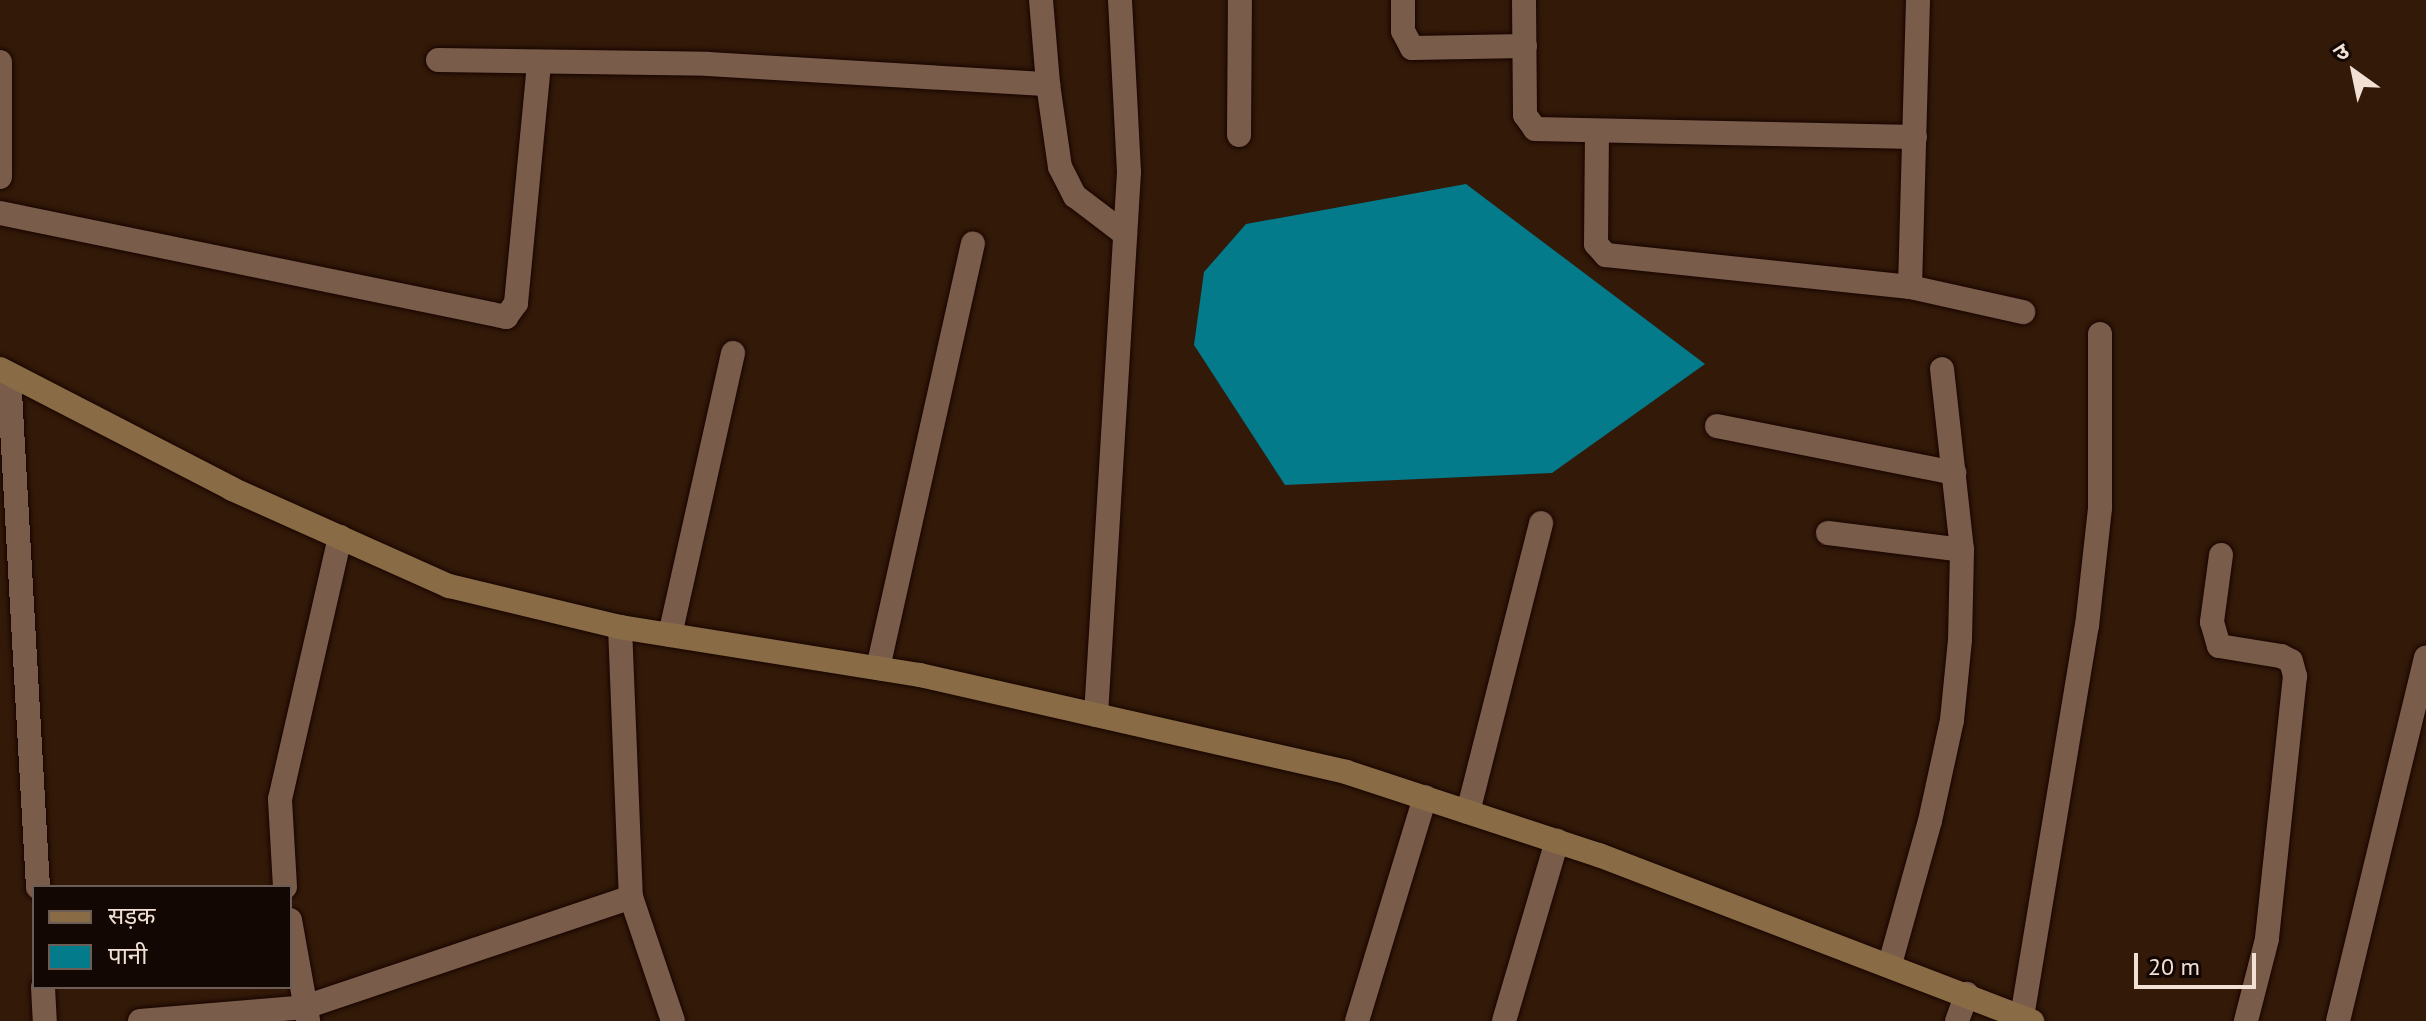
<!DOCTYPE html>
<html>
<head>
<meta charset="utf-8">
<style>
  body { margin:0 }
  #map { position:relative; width:2426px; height:1021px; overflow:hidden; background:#321908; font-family:"PT Sans","Noto Sans Devanagari",sans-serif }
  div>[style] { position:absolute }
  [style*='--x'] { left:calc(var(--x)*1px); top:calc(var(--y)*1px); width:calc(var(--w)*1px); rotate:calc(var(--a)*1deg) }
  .water>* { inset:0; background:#037b8b }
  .roads { filter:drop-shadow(0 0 2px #180400) drop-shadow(0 0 2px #180400) }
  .street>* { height:24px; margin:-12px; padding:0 12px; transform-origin:12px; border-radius:12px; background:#7a5c4a }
  .secondary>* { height:24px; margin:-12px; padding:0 12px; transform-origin:12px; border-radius:12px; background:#896c45 }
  span { translate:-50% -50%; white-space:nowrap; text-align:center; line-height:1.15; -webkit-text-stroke:7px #120703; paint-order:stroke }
  .legend { position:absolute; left:32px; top:885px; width:260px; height:104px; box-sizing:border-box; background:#120703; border:2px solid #6c5e57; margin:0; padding:10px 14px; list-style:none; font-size:24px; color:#f2e0d5 }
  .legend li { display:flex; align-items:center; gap:16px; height:40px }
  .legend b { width:40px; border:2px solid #6c5e57 }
  .north { position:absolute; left:2314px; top:32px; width:80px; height:80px; -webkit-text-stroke:6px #120703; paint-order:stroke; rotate:327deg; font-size:22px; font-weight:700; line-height:32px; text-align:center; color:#f2e0d5 }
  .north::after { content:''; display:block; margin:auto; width:28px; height:36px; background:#f2e0d5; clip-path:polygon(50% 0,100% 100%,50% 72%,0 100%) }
  .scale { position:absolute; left:2134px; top:953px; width:122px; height:36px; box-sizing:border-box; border:4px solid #f2e0d5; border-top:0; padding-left:10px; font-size:24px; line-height:28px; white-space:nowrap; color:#f2e0d5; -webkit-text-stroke:6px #120703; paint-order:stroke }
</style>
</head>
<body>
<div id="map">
  <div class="water">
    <i style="clip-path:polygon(1466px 184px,1705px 364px,1552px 473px,1285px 485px,1194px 345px,1204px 272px,1246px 224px)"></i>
  </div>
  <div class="roads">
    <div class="street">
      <i style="--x:1041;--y:0;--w:84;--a:85.2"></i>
      <i style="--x:1403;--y:0;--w:31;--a:90"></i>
      <i style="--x:1403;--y:31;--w:19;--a:62"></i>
      <i style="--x:1412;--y:48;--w:113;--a:-1"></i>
      <i style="--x:1524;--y:0;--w:115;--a:89.5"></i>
      <i style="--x:1525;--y:115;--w:17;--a:54"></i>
      <i style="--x:1535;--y:129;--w:380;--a:1.2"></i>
      <i style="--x:438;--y:60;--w:270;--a:0.8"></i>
      <i style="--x:708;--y:64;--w:341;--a:3.4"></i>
      <i style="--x:1048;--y:84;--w:84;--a:81.8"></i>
      <i style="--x:1060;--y:167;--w:33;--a:63"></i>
      <i style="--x:1075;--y:196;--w:63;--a:37.2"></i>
      <i style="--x:0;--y:62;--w:115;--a:90"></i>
      <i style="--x:1597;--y:131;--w:113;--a:90.5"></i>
      <i style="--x:1596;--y:244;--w:15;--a:48"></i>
      <i style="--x:1606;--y:255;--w:306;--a:6"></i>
      <i style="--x:1910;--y:287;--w:116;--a:12.5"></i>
      <i style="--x:1239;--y:135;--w:135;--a:-89.6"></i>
      <i style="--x:0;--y:213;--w:517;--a:11.61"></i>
      <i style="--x:506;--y:317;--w:17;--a:-54"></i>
      <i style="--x:516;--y:303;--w:242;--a:-84.5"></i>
      <i style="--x:1910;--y:287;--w:287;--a:-88.4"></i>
      <i style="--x:9;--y:375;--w:513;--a:86.76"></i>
      <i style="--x:1717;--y:426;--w:242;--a:11.2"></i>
      <i style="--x:1828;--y:533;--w:135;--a:7.2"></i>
      <i style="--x:2221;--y:555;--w:68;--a:97.7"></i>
      <i style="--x:2212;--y:622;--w:25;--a:74"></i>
      <i style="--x:2219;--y:646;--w:63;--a:9.2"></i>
      <i style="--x:2281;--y:656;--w:11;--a:27"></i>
      <i style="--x:2291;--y:661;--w:16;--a:75"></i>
      <i style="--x:2295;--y:676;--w:264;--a:96.1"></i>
      <i style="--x:2267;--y:939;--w:85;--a:104.4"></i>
      <i style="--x:620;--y:627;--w:270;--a:87.7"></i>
      <i style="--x:631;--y:897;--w:131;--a:71.3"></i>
      <i style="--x:670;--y:635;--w:289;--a:-77.4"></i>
      <i style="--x:878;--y:668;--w:435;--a:-77.4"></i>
      <i style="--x:1096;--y:715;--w:544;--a:-86.52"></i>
      <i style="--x:1129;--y:172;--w:172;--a:-93"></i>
      <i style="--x:1468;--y:812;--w:298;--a:-75.8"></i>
      <i style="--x:285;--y:887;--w:88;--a:-93.3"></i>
      <i style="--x:280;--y:799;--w:269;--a:-77.1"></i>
      <i style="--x:290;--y:920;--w:102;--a:79.8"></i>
      <i style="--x:1890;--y:964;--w:148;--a:-74.4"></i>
      <i style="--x:1930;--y:821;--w:103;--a:-77.7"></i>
      <i style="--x:1952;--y:720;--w:80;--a:-84.3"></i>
      <i style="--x:1960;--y:640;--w:90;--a:-88.7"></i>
      <i style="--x:1962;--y:550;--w:182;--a:-96.3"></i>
      <i style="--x:43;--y:987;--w:34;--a:87"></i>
      <i style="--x:2022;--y:1017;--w:396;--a:-80.6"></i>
      <i style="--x:2087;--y:626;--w:119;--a:-83.7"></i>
      <i style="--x:2100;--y:508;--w:174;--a:-90"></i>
      <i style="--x:140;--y:1021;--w:166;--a:-4.8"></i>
      <i style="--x:305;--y:1007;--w:344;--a:-18.6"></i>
      <i style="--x:1357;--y:1021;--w:234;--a:-73.1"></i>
      <i style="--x:1504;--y:1021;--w:188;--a:-73.6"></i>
      <i style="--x:1957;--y:1021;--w:29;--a:-70"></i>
      <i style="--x:2338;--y:1021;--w:374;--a:-76.4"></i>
    </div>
    <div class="secondary">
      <i style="--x:0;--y:369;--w:261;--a:27.3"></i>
      <i style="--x:232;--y:489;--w:238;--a:24.1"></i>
      <i style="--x:449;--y:586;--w:176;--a:13.5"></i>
      <i style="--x:620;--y:627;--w:304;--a:9.1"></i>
      <i style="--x:920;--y:675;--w:437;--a:12.8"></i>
      <i style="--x:1346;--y:772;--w:266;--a:18.2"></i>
      <i style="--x:1599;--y:855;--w:464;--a:21"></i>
    </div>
  </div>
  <ul class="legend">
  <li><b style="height:10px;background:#896c45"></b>सड़क</li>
  <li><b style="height:22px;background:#037b8b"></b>पानी</li>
  </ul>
  <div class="north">उ</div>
  <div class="scale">20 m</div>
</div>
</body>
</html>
